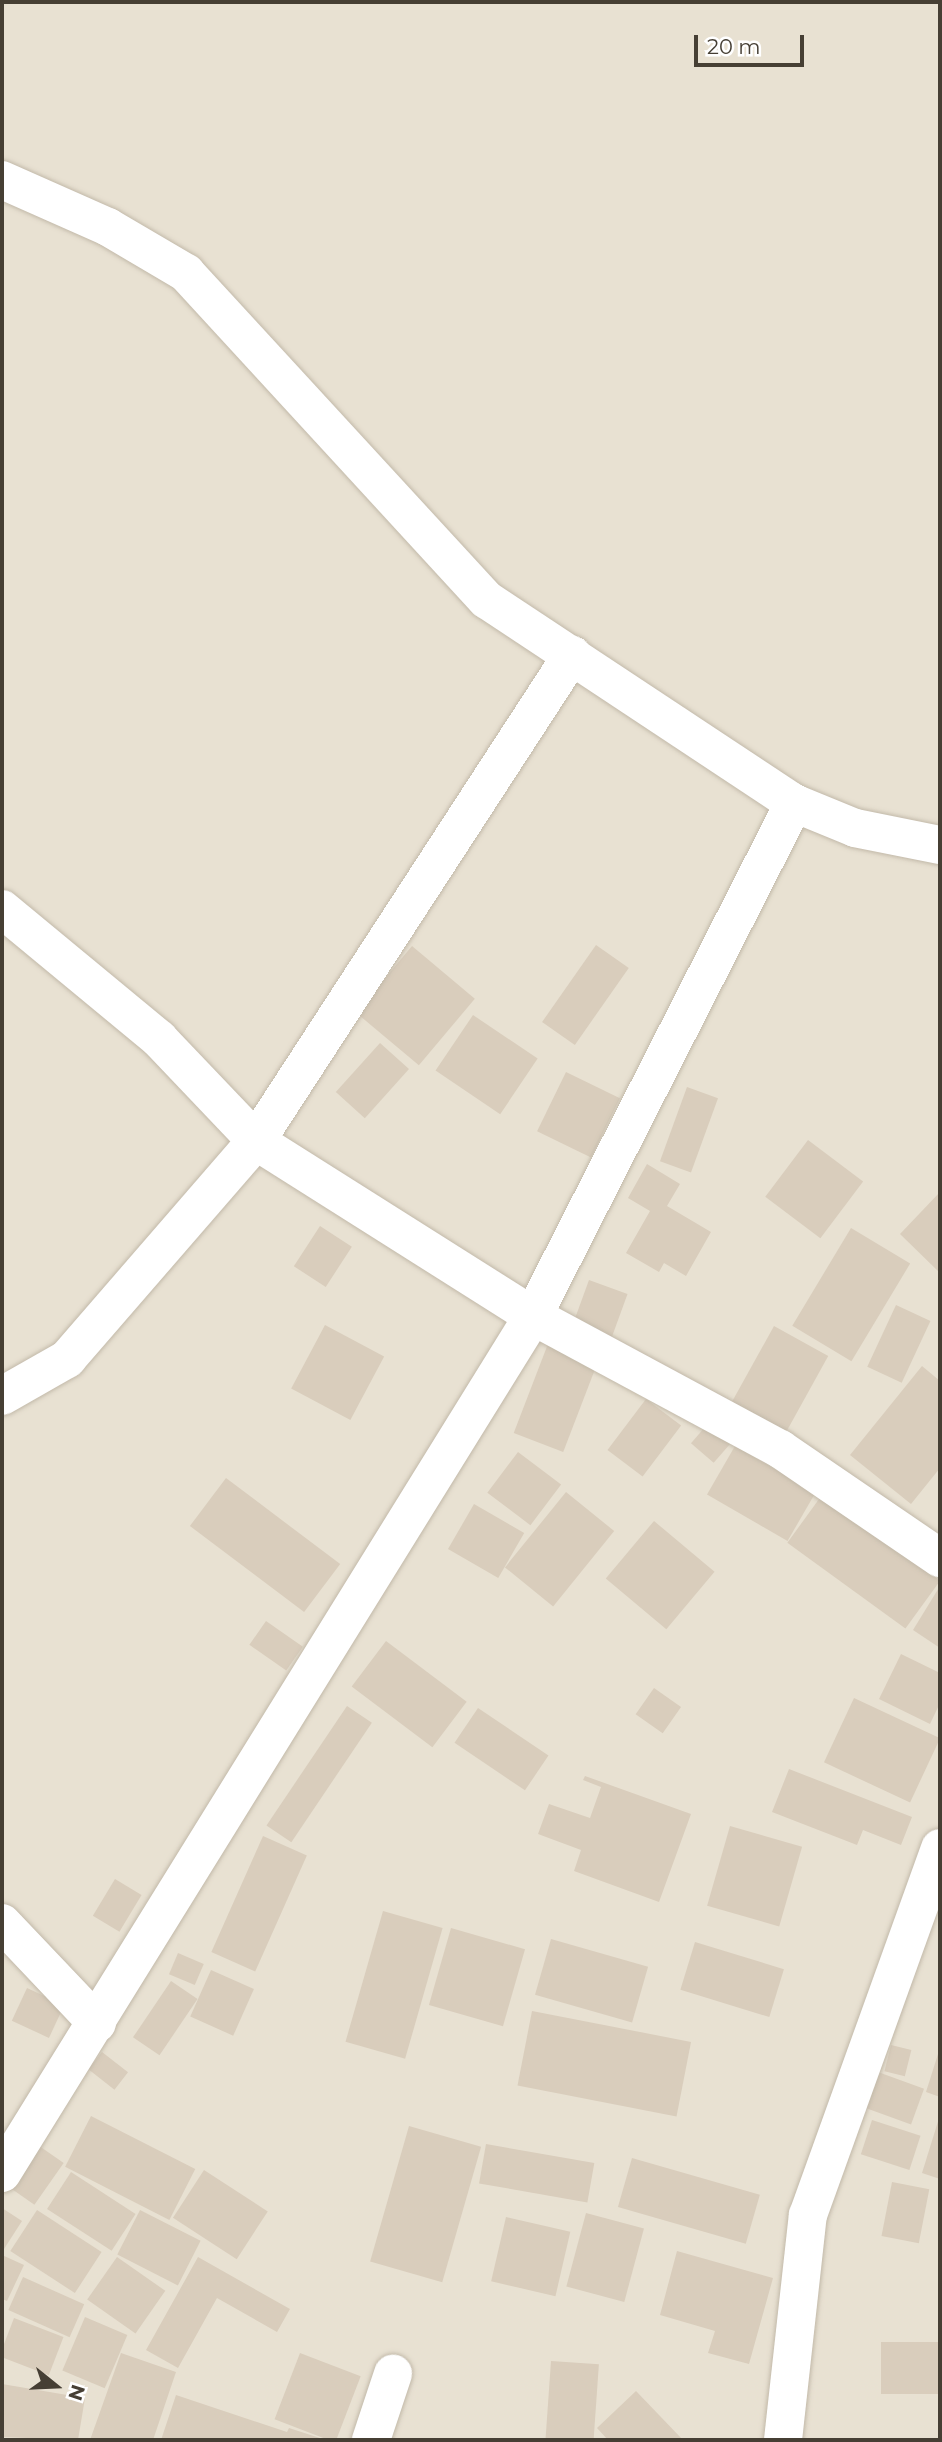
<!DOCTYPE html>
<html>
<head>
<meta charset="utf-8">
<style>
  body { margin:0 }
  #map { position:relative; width:942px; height:2442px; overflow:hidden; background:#f3efe4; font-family:Montserrat,sans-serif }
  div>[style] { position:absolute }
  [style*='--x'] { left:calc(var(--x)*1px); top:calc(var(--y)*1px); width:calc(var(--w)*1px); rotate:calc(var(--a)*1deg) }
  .residential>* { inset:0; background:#e8e1d2; transform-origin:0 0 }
  .building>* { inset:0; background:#d9cdbc; transform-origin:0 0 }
  .roads { filter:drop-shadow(0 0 2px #c2b9a9) drop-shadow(0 0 2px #c2b9a9) }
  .minor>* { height:38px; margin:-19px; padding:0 19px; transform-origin:19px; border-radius:19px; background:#fff }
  span { translate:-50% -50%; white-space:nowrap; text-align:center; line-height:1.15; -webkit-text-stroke:5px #fff; paint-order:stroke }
  .frame { position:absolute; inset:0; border:4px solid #463f34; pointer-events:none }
  .north { position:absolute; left:21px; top:2351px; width:70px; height:70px; -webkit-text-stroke:5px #fff; paint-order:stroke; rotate:108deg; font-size:19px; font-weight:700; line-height:28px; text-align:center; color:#463f34 }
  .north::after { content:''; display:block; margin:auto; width:24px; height:32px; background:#463f34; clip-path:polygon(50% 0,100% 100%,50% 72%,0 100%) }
  .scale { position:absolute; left:694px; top:35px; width:110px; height:32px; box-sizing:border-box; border:4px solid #463f34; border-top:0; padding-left:9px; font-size:21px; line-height:24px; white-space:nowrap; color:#463f34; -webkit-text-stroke:5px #fff; paint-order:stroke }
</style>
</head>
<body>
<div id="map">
  <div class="residential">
    <i style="left:2px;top:2px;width:938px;height:2438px"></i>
  </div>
  <div class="building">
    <i style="left:596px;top:945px;width:40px;height:94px;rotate:35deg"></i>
    <i style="left:412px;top:946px;width:82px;height:87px;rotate:40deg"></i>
    <i style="left:473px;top:1015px;width:78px;height:67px;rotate:34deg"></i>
    <i style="left:380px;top:1043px;width:39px;height:66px;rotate:42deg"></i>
    <i style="left:566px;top:1072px;width:60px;height:66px;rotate:26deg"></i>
    <i style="left:687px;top:1087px;width:33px;height:79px;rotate:20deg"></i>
    <i style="left:808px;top:1140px;width:69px;height:71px;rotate:37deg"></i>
    <i style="clip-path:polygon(647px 1164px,680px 1184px,667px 1206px,711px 1232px,686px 1276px,664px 1263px,659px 1272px,626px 1253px,650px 1211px,628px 1198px)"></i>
    <i style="clip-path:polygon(940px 1192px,940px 1273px,900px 1234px)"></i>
    <i style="left:320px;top:1226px;width:38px;height:48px;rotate:33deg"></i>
    <i style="left:851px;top:1228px;width:69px;height:114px;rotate:31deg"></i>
    <i style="left:589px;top:1280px;width:41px;height:53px;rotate:20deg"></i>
    <i style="left:896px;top:1305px;width:38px;height:68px;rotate:25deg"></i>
    <i style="left:325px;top:1325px;width:67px;height:72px;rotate:28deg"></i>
    <i style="left:774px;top:1326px;width:62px;height:101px;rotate:29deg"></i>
    <i style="left:551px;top:1336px;width:53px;height:104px;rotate:21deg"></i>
    <i style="clip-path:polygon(922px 1366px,940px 1381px,940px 1468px,911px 1504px,850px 1455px)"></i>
    <i style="left:646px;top:1399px;width:44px;height:64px;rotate:37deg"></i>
    <i style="left:712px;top:1419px;width:30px;height:32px;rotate:41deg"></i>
    <i style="left:735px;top:1446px;width:93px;height:56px;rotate:30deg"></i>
    <i style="left:518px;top:1452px;width:54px;height:51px;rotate:37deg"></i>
    <i style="left:226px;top:1478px;width:143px;height:60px;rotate:37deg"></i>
    <i style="left:566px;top:1492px;width:62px;height:97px;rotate:39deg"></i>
    <i style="left:822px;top:1495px;width:146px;height:59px;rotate:36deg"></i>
    <i style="left:474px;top:1504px;width:58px;height:52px;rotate:30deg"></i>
    <i style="left:654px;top:1521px;width:79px;height:75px;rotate:40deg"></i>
    <i style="clip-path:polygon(940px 1586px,940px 1648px,913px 1630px)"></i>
    <i style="left:266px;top:1621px;width:45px;height:29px;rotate:35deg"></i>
    <i style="left:386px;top:1641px;width:101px;height:57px;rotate:37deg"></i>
    <i style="clip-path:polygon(901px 1654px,940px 1673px,940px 1703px,930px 1724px,879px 1699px)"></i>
    <i style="left:654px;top:1688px;width:33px;height:32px;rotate:35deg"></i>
    <i style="left:854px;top:1698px;width:95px;height:71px;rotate:25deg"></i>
    <i style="left:347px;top:1706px;width:30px;height:144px;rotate:34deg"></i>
    <i style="left:478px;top:1708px;width:85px;height:42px;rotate:34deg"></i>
    <i style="clip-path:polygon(789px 1769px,912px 1817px,901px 1845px,863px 1830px,857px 1845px,772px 1812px)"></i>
    <i style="clip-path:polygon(585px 1776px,691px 1814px,659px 1902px,574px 1871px,581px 1850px,538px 1834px,549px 1804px,590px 1818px,601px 1787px,583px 1780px)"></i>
    <i style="left:730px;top:1826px;width:75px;height:83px;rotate:16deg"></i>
    <i style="left:263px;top:1836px;width:48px;height:127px;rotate:24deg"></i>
    <i style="left:115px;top:1879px;width:31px;height:43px;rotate:31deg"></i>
    <i style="left:383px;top:1911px;width:62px;height:136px;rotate:16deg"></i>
    <i style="left:451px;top:1928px;width:77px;height:80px;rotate:16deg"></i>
    <i style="left:551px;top:1939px;width:101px;height:58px;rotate:16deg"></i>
    <i style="left:695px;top:1942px;width:93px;height:50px;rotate:17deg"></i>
    <i style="left:178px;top:1953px;width:28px;height:23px;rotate:23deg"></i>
    <i style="left:211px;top:1970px;width:47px;height:51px;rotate:24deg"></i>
    <i style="left:171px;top:1981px;width:32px;height:68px;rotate:34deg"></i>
    <i style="left:27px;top:1988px;width:41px;height:36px;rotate:25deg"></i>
    <i style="left:532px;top:2011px;width:162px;height:76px;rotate:11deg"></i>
    <i style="left:891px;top:2045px;width:21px;height:27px;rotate:14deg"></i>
    <i style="left:102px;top:2052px;width:33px;height:22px;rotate:38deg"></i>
    <i style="clip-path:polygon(938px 2054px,940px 2055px,940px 2097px,926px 2092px)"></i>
    <i style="left:878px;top:2072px;width:49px;height:38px;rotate:20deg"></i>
    <i style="clip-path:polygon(940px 2115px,940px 2179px,922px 2173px)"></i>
    <i style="left:91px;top:2116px;width:117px;height:57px;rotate:27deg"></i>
    <i style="left:872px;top:2120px;width:51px;height:36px;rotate:18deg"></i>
    <i style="left:409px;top:2126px;width:75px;height:141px;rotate:16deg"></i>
    <i style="left:35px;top:2143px;width:35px;height:51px;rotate:35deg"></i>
    <i style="left:486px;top:2144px;width:110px;height:40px;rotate:10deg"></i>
    <i style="left:632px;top:2158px;width:133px;height:51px;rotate:16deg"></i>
    <i style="left:204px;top:2170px;width:76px;height:57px;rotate:33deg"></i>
    <i style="left:71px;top:2172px;width:77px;height:44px;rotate:33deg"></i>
    <i style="left:892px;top:2182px;width:38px;height:55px;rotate:11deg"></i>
    <i style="clip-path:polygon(2px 2208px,22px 2221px,4px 2249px,2px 2248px)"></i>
    <i style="left:37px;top:2210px;width:77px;height:49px;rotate:33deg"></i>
    <i style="left:140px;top:2210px;width:68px;height:50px;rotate:27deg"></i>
    <i style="left:586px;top:2213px;width:60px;height:76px;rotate:15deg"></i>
    <i style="left:506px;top:2217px;width:66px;height:66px;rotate:13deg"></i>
    <i style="clip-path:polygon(677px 2251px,773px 2278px,749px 2364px,708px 2353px,715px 2331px,660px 2315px)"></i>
    <i style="clip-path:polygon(2px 2255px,24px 2265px,7px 2301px,2px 2299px)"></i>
    <i style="left:117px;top:2257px;width:59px;height:52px;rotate:35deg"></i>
    <i style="clip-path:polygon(198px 2257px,290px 2309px,277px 2332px,217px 2298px,178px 2368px,146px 2350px)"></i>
    <i style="left:23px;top:2277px;width:67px;height:36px;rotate:24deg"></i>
    <i style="left:85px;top:2317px;width:46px;height:58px;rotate:23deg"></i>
    <i style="left:14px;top:2318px;width:53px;height:41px;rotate:21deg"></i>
    <i style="left:881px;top:2342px;width:59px;height:52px"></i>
    <i style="clip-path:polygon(121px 2353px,176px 2372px,153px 2440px,90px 2440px)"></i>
    <i style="left:300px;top:2353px;width:65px;height:71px;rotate:21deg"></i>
    <i style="left:551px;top:2361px;width:48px;height:79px;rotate:4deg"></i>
    <i style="clip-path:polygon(2px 2384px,85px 2398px,78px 2440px,2px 2437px)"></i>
    <i style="clip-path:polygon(636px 2391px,683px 2440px,608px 2440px,597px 2428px)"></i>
    <i style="clip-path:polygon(176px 2395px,287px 2432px,289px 2428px,326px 2440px,161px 2440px)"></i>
  </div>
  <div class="roads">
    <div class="minor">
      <i style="--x:2;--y:180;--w:116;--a:23.9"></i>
      <i style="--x:108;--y:227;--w:91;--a:30.5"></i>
      <i style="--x:186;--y:273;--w:444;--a:47.4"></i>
      <i style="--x:487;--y:600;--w:368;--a:33.5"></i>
      <i style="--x:794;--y:803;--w:66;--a:22.3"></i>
      <i style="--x:855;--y:828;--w:87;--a:11.3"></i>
      <i style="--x:2;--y:909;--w:204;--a:39.6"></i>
      <i style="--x:159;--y:1039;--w:141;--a:46.4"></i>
      <i style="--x:256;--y:1141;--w:328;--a:32.3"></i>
      <i style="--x:533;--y:1316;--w:281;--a:28.3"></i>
      <i style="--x:780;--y:1449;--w:194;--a:34.3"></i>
      <i style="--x:2;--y:1396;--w:75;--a:-29.6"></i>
      <i style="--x:67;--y:1359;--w:289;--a:-49.1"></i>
      <i style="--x:256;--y:1141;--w:580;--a:-56.97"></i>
      <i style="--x:2;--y:1923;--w:138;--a:46.5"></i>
      <i style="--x:2;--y:2173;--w:1008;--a:-58.22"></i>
      <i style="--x:533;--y:1316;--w:576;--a:-63.03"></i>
      <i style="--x:371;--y:2440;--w:70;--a:-71.6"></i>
      <i style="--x:783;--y:2440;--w:226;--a:-83.7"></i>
      <i style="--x:808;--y:2215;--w:390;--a:-70.2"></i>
    </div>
  </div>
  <div class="frame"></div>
  <div class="north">N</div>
  <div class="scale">20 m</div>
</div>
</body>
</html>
